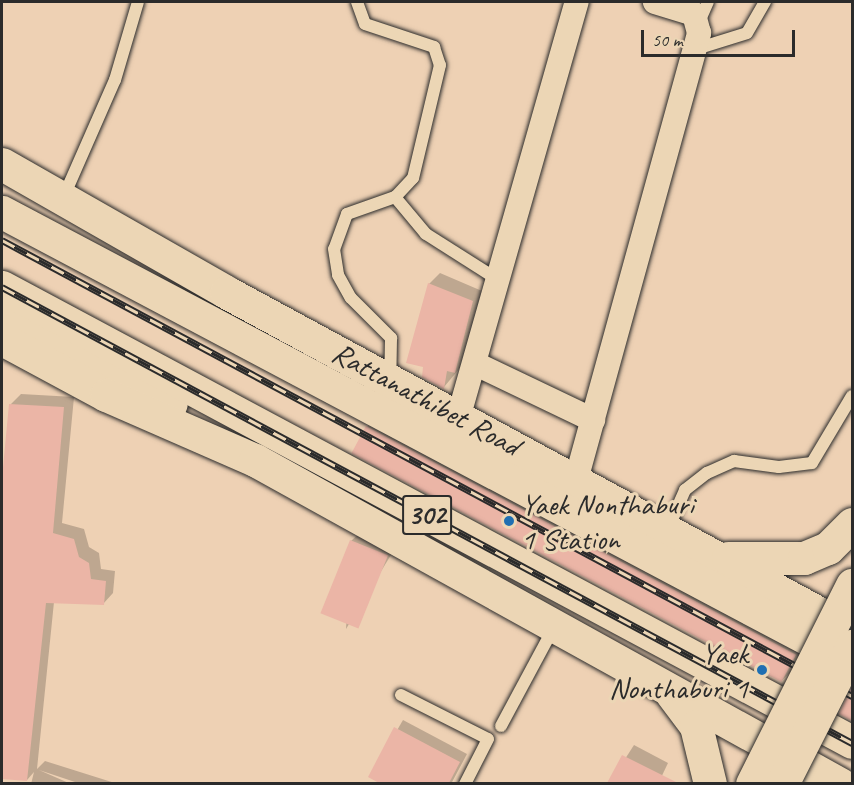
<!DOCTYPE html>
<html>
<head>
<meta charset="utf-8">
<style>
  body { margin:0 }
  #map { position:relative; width:854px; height:785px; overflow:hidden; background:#eed1b4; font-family:Caveat,sans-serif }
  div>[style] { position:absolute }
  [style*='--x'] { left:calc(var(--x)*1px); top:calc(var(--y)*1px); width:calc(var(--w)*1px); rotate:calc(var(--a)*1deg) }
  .shadow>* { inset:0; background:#0003 }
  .building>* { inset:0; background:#ebb5a6; transform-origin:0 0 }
  .roads { filter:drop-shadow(0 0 2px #2b2b2b) drop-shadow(0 0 2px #2b2b2b) }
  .service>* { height:12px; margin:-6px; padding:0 6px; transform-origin:6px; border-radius:6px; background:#ecd6b5 }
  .minor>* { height:24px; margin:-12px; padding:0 12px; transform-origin:12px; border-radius:12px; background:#ecd6b5 }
  .secondary>* { height:33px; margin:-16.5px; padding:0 16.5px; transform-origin:16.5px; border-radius:16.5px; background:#ecd6b5 }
  .primary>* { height:33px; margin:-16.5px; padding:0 16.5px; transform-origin:16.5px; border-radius:16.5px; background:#ecd6b5 }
  .rail>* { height:7px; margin-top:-3.5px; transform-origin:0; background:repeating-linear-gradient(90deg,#ecd6b5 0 14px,#2b2b2b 0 28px); box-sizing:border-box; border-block:2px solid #2b2b2b }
  .bridges { filter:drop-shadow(0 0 2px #2b2b2b) drop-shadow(0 0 2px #2b2b2b) }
  .secondary-bridge>* { height:33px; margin:-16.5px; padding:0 16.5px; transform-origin:16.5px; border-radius:16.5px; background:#ecd6b5 }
  .dots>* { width:16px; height:16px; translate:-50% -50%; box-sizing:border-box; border:3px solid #ecd6b5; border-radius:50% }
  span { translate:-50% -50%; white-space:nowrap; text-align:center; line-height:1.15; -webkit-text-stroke:6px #ecd6b5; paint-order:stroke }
  .shield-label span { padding:2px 4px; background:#ecd6b5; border:2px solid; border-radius:4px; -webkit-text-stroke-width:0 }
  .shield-label { font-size:28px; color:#2b2b2b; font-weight:700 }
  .street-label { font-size:30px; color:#2b2b2b }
  .poi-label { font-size:30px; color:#2b2b2b }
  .left { translate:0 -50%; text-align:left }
  .right { translate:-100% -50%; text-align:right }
  .frame { position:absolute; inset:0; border:3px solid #2b2b2b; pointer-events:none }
  .scale { position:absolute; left:641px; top:30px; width:154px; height:27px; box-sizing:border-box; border:3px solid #2b2b2b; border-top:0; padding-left:8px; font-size:18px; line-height:21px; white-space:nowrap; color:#2b2b2b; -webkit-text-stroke:4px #ecd6b5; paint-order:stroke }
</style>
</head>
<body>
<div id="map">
  <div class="shadow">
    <i style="clip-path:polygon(440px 273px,482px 291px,465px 362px,444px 387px,429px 284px)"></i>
    <i style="clip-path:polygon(21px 394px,74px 397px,62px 523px,84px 529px,89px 547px,99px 553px,101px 569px,115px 571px,113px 593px,103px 604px,54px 602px,37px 769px,45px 761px,118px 784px,81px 784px,39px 770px,71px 784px,31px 784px,34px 772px,27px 780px,2px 778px,2px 492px,11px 404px)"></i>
    <i style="clip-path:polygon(377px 417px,806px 643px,792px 671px,781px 681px,367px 427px)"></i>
    <i style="clip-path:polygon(362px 531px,397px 545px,346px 629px,351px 541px)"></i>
    <i style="clip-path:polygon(403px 720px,467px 754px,451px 784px,382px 784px,370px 777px)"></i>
    <i style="clip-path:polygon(634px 745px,668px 763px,658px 784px,609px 784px)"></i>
  </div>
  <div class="building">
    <i style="clip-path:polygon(428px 283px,473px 301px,455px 373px,447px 371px,444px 389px,422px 377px,423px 367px,406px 363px)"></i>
    <i style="clip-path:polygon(9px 404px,64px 407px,53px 533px,74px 539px,79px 557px,89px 563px,91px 579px,106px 581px,104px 605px,46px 603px,27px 781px,2px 779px,2px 478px)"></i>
    <i style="left:366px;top:426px;width:487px;height:31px;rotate:28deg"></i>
    <i style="left:350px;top:540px;width:41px;height:79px;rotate:22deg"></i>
    <i style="clip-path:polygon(852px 686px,852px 721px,839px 714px)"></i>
    <i style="clip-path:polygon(394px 727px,460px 762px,449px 783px,379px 783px,368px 777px)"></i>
    <i style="clip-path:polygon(622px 755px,678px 783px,607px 783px)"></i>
  </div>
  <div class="roads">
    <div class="service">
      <i style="--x:357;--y:2;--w:23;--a:70"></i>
      <i style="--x:365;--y:24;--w:73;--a:18.4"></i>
      <i style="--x:434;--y:47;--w:19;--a:72"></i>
      <i style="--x:440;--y:65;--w:116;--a:103.4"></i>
      <i style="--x:413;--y:178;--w:26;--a:133"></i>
      <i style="--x:395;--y:197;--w:51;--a:160.5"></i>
      <i style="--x:347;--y:214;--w:37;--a:110"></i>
      <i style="--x:334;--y:249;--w:26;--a:81"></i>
      <i style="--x:338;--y:275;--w:26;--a:61"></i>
      <i style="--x:351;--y:298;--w:57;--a:45"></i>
      <i style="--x:391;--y:338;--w:39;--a:91"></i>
      <i style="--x:699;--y:22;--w:22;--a:-66"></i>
      <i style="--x:696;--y:49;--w:53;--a:-17.4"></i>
      <i style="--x:747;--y:33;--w:36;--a:-60"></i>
      <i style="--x:64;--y:196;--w:127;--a:-66.3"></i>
      <i style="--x:115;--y:80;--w:81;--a:-73.6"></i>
      <i style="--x:395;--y:197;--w:48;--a:50"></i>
      <i style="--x:426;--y:234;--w:88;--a:32.4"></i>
      <i style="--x:667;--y:531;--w:45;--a:-66.3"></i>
      <i style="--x:685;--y:490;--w:28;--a:-38"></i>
      <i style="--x:707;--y:473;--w:30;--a:-24"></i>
      <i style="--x:734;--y:461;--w:45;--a:7.6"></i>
      <i style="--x:779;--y:467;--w:33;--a:-7"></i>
      <i style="--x:812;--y:463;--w:78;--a:-59.2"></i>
      <i style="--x:401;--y:695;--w:97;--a:26.8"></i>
      <i style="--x:488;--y:739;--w:51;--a:117.1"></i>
      <i style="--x:501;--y:726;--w:112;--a:-61.8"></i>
    </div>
    <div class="minor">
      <i style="--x:476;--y:364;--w:130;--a:25.6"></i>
      <i style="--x:459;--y:415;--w:430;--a:-74.1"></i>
      <i style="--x:576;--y:480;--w:464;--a:-74.6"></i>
      <i style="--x:699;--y:33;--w:20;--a:-105"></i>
      <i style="--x:694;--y:14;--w:41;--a:-162.9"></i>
    </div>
    <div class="secondary">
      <i style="--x:2;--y:164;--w:258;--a:29.7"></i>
      <i style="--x:226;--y:292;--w:712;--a:28.44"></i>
      <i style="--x:2;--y:308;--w:194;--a:29.6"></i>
      <i style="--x:2;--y:339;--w:118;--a:28.3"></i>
      <i style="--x:106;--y:395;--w:163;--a:23.6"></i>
      <i style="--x:255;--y:460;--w:669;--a:28.98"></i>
      <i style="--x:728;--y:558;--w:76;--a:0"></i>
      <i style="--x:804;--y:558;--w:26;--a:-23"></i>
      <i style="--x:828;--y:548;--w:34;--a:-45"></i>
      <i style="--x:672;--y:694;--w:40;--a:53"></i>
      <i style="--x:696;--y:726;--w:60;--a:76.4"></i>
    </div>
    <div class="primary">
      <i style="--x:2;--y:212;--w:955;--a:27.91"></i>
      <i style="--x:2;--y:287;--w:964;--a:28.16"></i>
    </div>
  </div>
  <div class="rail">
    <i style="--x:2;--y:240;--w:965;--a:28.21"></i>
    <i style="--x:2;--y:287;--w:965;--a:28.21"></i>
  </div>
  <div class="bridges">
    <div class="secondary-bridge">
      <i style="--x:752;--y:784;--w:223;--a:-63.3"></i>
      <i style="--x:782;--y:784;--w:155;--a:-63.1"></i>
    </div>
  </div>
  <div class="dots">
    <i style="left:509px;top:521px;background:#1f6fb2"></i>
    <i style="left:762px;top:670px;background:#1f6fb2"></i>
  </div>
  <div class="shield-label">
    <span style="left:427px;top:515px">302</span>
  </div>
  <div class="street-label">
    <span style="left:426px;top:399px;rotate:28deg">Rattanathibet Road</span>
  </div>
  <div class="poi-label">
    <span class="left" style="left:521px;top:521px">Yaek Nonthaburi<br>1 Station</span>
    <span class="right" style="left:748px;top:670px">Yaek<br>Nonthaburi 1</span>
  </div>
  <div class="frame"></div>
  <div class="scale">50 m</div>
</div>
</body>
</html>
